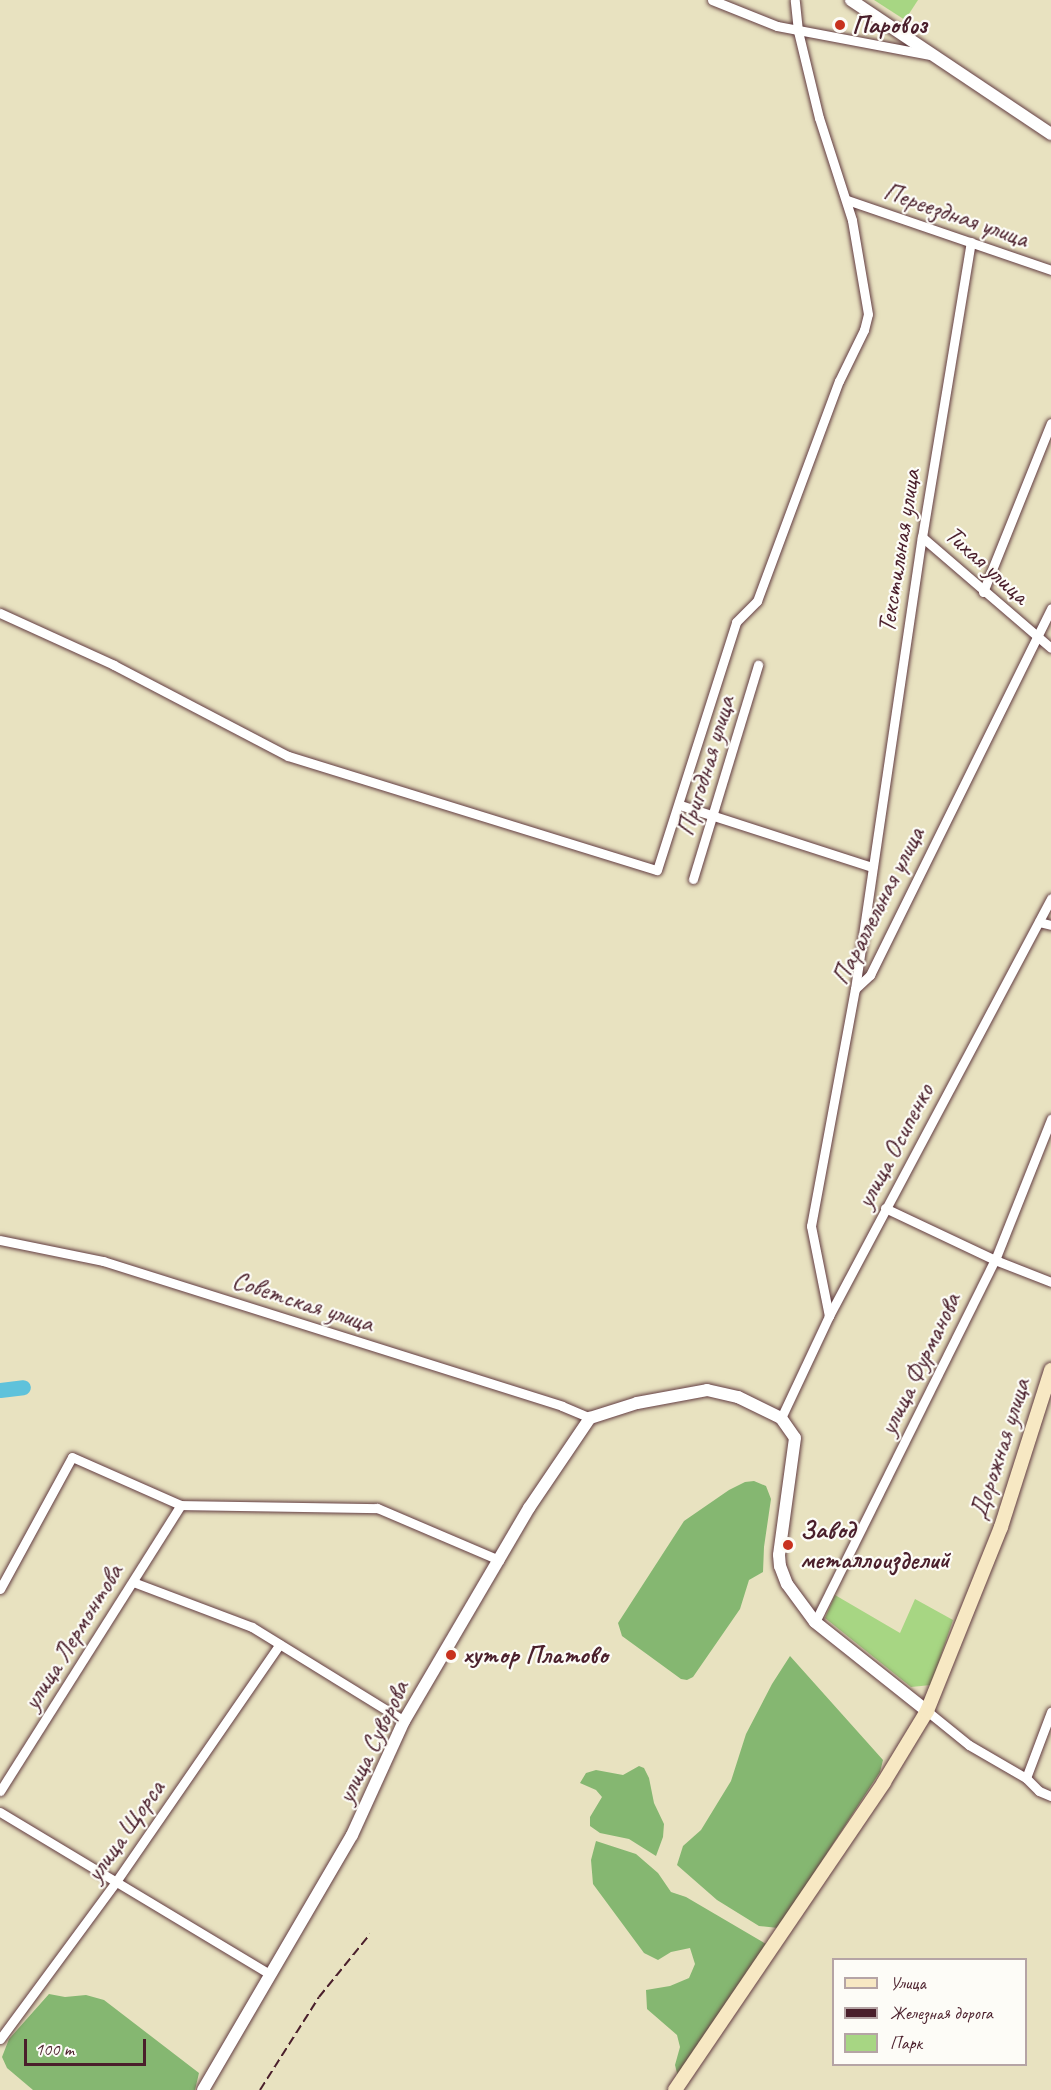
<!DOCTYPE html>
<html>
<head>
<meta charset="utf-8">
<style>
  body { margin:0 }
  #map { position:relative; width:1051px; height:2090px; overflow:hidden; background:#e8e2c0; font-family:Caveat,sans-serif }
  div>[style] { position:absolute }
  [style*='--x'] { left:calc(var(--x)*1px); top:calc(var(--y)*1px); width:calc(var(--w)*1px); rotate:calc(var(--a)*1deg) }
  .green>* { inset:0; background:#a7d683 }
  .forest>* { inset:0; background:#85b771 }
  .river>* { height:15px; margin:-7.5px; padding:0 7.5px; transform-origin:7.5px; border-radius:7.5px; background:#5ec2db }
  .roads { filter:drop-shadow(0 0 2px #623c41) drop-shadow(0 0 2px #623c41) }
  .minor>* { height:9px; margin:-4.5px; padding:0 4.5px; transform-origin:4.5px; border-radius:4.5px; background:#fff }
  .tertiary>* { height:12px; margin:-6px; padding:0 6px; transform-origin:6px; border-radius:6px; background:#fff }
  .secondary>* { height:14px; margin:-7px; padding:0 7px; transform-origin:7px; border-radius:7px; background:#f7e8c3 }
  .rail>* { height:2px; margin-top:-1px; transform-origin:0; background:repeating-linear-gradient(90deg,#4a1f2b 0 9px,transparent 0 13.5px) }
  .dots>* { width:16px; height:16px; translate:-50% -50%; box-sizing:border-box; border:3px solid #fdfcf7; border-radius:50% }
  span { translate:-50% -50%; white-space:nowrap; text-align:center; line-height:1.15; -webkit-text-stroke:4.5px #fdfcf7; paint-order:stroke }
  .poi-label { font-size:26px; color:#4a1f2b; font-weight:700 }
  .left { translate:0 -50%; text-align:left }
  .street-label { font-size:26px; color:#4a1f2b }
  .legend { position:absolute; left:832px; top:1958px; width:195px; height:108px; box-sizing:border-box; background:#fdfcf7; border:2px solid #b5a4a5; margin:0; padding:8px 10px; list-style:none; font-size:18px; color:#4a1f2b }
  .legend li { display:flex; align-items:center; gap:12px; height:30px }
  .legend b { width:30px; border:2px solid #b5a4a5 }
  .scale { position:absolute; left:24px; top:2039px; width:122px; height:27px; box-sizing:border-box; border:3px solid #4a1f2b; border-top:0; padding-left:8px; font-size:18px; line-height:21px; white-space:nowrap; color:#4a1f2b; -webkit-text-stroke:4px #fdfcf7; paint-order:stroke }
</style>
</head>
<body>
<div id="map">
  <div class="green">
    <i style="clip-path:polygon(874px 0,918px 0,905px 20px)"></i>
    <i style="clip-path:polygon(835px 1595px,900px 1633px,915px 1599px,953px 1620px,931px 1685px,911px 1687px,825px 1618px)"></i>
  </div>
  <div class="forest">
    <i style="clip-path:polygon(754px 1481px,766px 1486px,771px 1499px,764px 1547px,763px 1572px,749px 1580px,740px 1609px,693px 1677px,687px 1680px,681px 1679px,622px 1636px,618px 1623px,684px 1521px,729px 1490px,745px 1482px)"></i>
    <i style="clip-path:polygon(790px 1656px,883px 1760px,880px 1772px,778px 1928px,759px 1926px,717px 1900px,677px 1865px,683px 1846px,701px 1830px,731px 1781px,746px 1734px,772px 1684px)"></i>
    <i style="clip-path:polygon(639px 1766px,644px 1768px,649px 1778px,654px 1803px,664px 1824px,663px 1837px,656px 1856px,629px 1839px,600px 1833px,590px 1826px,590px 1817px,602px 1797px,596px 1790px,580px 1783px,586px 1773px,596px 1770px,623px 1775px)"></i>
    <i style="clip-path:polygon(596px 1841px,636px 1854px,658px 1873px,671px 1892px,686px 1897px,766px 1944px,678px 2077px,675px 2065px,680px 2047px,677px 2035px,647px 2009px,646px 1990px,670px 1986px,689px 1978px,695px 1964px,690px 1948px,671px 1952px,658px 1960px,644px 1953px,593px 1884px,591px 1860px)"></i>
    <i style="clip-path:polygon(49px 1994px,65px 1997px,86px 1995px,104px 2000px,199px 2073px,195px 2090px,33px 2090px,7px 2068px,2px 2057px,9px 2039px)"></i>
  </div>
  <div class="river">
    <i style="--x:0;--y:1390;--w:23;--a:-7"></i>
  </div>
  <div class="roads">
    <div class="minor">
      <i style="--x:712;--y:0;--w:70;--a:21.8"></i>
      <i style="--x:777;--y:26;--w:156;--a:10.7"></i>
      <i style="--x:847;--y:200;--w:216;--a:18.9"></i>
      <i style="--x:922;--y:537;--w:170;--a:40.7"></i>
      <i style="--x:983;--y:592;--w:182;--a:-68.1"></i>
      <i style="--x:0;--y:613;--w:125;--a:24.5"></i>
      <i style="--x:114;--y:665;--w:196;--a:27.6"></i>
      <i style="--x:288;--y:756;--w:386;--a:17.2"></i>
      <i style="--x:657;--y:870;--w:260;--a:-72.3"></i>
      <i style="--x:736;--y:622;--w:30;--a:-45"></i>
      <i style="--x:757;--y:601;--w:235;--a:-69.6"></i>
      <i style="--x:839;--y:381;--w:57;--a:-63.9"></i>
      <i style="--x:864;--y:330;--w:16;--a:-76"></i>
      <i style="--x:868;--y:314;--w:95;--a:-99.7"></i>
      <i style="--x:852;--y:220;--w:107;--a:-107.9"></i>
      <i style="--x:819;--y:118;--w:89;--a:-103.6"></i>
      <i style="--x:798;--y:31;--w:31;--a:-96"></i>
      <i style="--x:680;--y:805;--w:202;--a:17.9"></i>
      <i style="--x:693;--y:879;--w:224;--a:-73.1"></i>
      <i style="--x:1039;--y:922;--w:12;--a:14"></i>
      <i style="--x:855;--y:989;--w:21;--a:-43"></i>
      <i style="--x:870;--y:975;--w:409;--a:-63.7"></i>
      <i style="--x:885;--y:1208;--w:122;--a:25.3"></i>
      <i style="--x:995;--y:1260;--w:60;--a:21.4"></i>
      <i style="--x:0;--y:1240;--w:105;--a:11.5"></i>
      <i style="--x:103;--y:1261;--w:481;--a:17.5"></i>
      <i style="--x:562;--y:1406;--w:30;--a:23"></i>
      <i style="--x:829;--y:1316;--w:92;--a:-101.3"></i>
      <i style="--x:811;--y:1226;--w:241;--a:-79.5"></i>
      <i style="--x:855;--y:989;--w:457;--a:-81.6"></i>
      <i style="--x:922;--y:537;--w:299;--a:-80.6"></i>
      <i style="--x:781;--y:1418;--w:113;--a:-64.8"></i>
      <i style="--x:829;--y:1316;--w:473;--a:-62"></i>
      <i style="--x:133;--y:1582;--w:127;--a:20.7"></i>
      <i style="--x:252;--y:1627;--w:179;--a:31.7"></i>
      <i style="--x:0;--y:1589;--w:150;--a:-61.4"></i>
      <i style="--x:72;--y:1457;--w:119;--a:23.8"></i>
      <i style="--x:181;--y:1505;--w:196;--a:0.9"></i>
      <i style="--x:377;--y:1508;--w:133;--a:23.1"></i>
      <i style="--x:815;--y:1622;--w:404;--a:-63.6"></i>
      <i style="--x:995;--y:1260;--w:152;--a:-68.3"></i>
      <i style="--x:927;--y:1711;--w:54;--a:39"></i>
      <i style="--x:969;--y:1745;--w:66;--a:30.1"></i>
      <i style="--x:1026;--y:1778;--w:18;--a:45"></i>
      <i style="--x:1039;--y:1791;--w:13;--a:23"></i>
      <i style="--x:1026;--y:1778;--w:71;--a:-69.3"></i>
      <i style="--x:0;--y:1791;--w:338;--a:-57.7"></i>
      <i style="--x:0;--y:1812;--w:315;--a:31"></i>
      <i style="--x:0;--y:2039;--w:194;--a:-53.6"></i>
      <i style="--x:115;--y:1883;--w:290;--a:-55.4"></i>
    </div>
    <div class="tertiary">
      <i style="--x:851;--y:0;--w:241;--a:33.8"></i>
      <i style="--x:203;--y:2090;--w:295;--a:-59.7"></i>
      <i style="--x:352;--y:1835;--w:125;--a:-65.5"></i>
      <i style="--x:404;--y:1721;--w:247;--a:-59.6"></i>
      <i style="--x:529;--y:1508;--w:109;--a:-55.9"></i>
      <i style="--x:590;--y:1418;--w:49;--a:-17.7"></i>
      <i style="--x:637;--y:1403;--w:71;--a:-10.5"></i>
      <i style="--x:707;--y:1390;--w:32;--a:13"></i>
      <i style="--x:738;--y:1397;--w:48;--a:26"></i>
      <i style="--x:781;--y:1418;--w:24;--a:55"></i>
      <i style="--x:795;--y:1438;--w:118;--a:97.8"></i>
      <i style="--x:779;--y:1555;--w:11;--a:85"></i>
      <i style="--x:780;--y:1566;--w:19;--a:69"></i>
      <i style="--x:787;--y:1584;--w:47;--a:53.6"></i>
      <i style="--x:815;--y:1622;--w:143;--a:38.5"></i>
    </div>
    <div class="secondary">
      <i style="--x:675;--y:2090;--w:372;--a:-55.8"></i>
      <i style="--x:884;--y:1782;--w:83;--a:-58.8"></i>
      <i style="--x:927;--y:1711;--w:198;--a:-68.1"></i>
      <i style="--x:1001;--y:1527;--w:165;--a:-72.3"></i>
    </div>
  </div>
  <div class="rail">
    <i style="--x:260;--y:2090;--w:110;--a:-57.6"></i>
    <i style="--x:319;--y:1997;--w:81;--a:-51"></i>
  </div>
  <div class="dots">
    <i style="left:840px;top:25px;background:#c8321e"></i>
    <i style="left:788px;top:1545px;background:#c8321e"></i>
    <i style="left:451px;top:1655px;background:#c8321e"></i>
  </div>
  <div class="poi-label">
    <span class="left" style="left:852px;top:25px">Паровоз</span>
    <span class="left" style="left:800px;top:1545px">Завод<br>металлоизделий</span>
    <span class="left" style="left:463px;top:1655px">хутор Платово</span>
  </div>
  <div class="street-label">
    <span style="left:956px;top:215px;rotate:19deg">Переездная улица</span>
    <span style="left:899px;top:551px;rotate:-81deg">Текстильная улица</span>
    <span style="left:987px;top:565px;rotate:42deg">Тихая улица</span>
    <span style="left:706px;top:766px;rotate:-73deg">Пригодная улица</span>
    <span style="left:878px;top:906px;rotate:-63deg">Параллельная улица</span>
    <span style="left:895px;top:1146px;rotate:-62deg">улица Осипенко</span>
    <span style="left:303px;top:1302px;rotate:18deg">Советская улица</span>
    <span style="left:920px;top:1364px;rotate:-64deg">улица Фурманова</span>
    <span style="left:1000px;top:1449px;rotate:-72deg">Дорожная улица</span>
    <span style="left:73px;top:1637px;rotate:-58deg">улица Лермонтова</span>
    <span style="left:373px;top:1742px;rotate:-64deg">улица Суворова</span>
    <span style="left:125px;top:1831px;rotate:-55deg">улица Щорса</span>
  </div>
  <ul class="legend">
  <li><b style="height:8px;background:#f7e8c3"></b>Улица</li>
  <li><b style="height:8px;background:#4a1f2b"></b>Железная дорога</li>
  <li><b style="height:16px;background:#a7d683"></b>Парк</li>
  </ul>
  <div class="scale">100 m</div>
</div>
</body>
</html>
